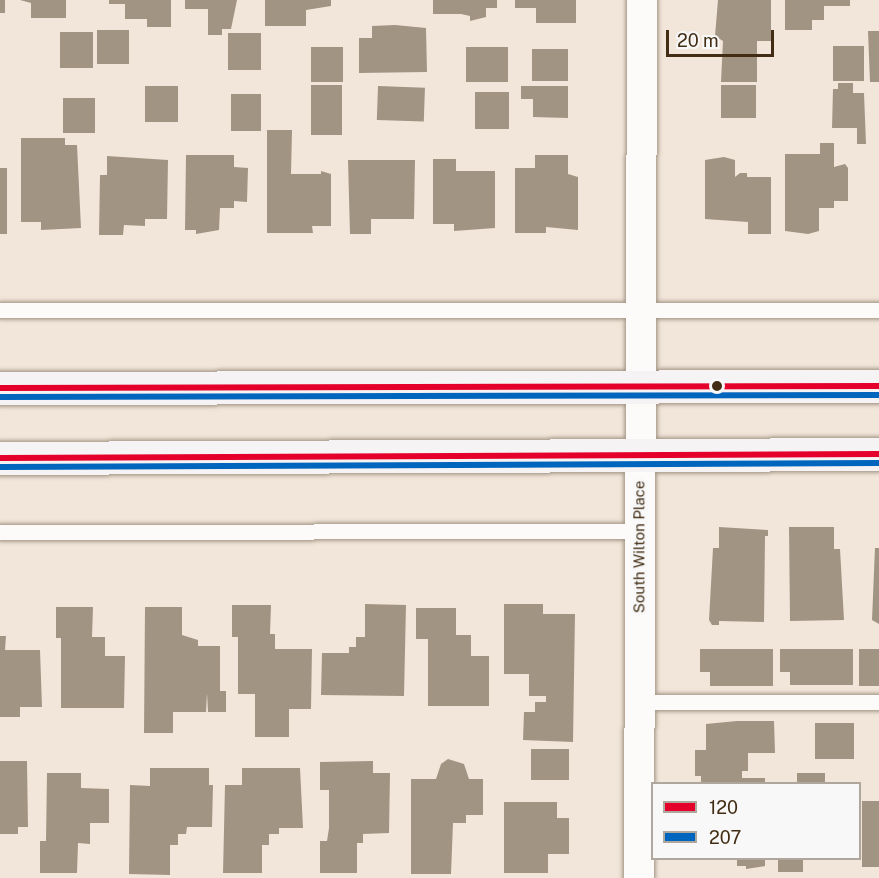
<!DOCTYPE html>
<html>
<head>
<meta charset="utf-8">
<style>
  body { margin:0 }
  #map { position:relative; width:879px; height:878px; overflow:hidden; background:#f2e6da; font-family:"Public Sans",sans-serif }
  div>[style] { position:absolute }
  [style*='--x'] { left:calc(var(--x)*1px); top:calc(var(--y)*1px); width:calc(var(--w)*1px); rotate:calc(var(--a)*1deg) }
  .building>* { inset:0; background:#a29483; transform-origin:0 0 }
  .roads { filter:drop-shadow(0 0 2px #a39584) drop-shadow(0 0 2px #a39584) }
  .lane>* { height:15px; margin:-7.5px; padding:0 7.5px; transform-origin:7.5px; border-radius:7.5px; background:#fdfbf9 }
  .street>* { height:30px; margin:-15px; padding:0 15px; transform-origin:15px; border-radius:15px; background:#fdfbf9 }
  .primary>* { height:33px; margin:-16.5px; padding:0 16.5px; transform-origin:16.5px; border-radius:16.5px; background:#f6f3f4 }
  .bus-1>* { height:6px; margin:-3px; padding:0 3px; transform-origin:3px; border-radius:3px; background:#e4002b }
  .bus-2>* { height:6px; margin:-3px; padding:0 3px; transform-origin:3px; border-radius:3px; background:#0065bd }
  .dots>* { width:16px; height:16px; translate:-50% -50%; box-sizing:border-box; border:3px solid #f8f8f8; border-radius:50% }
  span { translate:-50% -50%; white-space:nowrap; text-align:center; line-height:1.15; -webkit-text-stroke:6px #f8f8f8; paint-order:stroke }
  .street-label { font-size:15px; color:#422d14 }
  .legend { position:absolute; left:651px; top:782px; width:210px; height:78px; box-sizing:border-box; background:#f8f8f8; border:2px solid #afa79d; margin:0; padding:8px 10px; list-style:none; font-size:18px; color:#422d14 }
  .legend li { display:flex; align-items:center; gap:12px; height:30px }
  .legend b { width:30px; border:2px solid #afa79d }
  .scale { position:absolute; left:666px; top:30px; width:108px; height:27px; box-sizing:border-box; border:3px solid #422d14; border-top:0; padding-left:8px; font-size:18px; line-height:21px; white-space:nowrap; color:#422d14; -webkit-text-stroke:4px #f8f8f8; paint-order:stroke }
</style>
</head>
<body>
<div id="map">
  <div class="building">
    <i style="left:0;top:0;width:5px;height:13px"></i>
    <i style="clip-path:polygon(20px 0,66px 0,66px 18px,31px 18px,31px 3px)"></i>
    <i style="clip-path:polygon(109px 0,171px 0,171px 27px,147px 27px,147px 19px,125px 19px,125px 4px,109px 4px)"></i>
    <i style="clip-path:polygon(185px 0,237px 0,231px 29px,222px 29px,222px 35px,208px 35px,208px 9px,185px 9px)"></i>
    <i style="clip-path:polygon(265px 0,331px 0,331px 6px,306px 10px,306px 26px,265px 26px)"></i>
    <i style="clip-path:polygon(433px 0,497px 0,497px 8px,486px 8px,486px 17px,470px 21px,470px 16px,461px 14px,433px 14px)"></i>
    <i style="clip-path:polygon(515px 0,576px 0,576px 23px,536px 23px,536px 8px,515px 8px)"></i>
    <i style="clip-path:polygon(718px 0,771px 0,771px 41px,757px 41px,757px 82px,721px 82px,723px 41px,715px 36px)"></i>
    <i style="clip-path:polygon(785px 0,850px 0,850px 6px,824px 6px,824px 20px,812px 20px,812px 30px,785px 30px)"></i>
    <i style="clip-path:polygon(395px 25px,426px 28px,427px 72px,359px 73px,359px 38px,372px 38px,372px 26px)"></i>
    <i style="left:97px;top:30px;width:32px;height:34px"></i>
    <i style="clip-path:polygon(868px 31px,879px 31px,879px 82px,870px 82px)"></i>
    <i style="left:60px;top:32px;width:33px;height:36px"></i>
    <i style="left:228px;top:33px;width:33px;height:37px"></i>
    <i style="left:864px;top:46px;width:35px;height:31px;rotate:90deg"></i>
    <i style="left:311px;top:47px;width:32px;height:35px"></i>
    <i style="left:466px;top:47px;width:42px;height:35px"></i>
    <i style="left:532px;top:49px;width:36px;height:32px"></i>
    <i style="clip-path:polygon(838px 83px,853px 83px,853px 93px,864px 93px,866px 144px,857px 144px,857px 128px,832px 128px,833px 89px,838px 89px)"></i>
    <i style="left:311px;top:85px;width:31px;height:50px"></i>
    <i style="left:721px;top:85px;width:35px;height:33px"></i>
    <i style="left:178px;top:86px;width:36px;height:33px;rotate:90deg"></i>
    <i style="left:378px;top:86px;width:47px;height:34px;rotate:2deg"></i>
    <i style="clip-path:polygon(521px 86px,568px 86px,568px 118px,533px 117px,533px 99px,521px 99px)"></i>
    <i style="left:509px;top:92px;width:37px;height:34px;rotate:90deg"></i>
    <i style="left:231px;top:94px;width:30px;height:37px"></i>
    <i style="left:63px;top:98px;width:32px;height:35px"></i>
    <i style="clip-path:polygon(267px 130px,292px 130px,291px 174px,321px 174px,321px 171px,331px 174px,331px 226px,312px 226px,313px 233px,267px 233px)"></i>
    <i style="clip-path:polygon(21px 138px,65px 138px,65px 145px,77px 145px,81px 228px,41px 230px,41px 222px,21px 222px)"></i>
    <i style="clip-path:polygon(820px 143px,834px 143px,834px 167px,845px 164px,848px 168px,848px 201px,834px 201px,834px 208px,819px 208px,819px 231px,808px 234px,785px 231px,785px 154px,820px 154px)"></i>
    <i style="clip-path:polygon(186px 155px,234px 155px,234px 167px,248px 168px,247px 202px,234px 201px,234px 208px,220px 208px,219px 230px,196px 234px,196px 230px,185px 230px)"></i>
    <i style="clip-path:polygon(535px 155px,568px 155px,568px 174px,578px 177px,578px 230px,546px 227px,546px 233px,515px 233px,515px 168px,535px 168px)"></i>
    <i style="clip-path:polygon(107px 156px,168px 160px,167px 219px,145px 219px,145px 226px,124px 225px,123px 235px,99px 235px,100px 175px,107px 175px)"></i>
    <i style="clip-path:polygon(724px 157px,735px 160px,735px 177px,740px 173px,747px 173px,747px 177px,771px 177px,771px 234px,748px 234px,748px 222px,705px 219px,705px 160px)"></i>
    <i style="clip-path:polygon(433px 159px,456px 159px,456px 171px,495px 171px,495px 228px,454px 231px,454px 224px,433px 224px)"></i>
    <i style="clip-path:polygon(348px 160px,415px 160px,414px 219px,371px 219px,371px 234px,350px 234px)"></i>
    <i style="left:0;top:168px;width:7px;height:66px"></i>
    <i style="clip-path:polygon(719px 527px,768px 530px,768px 536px,765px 536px,764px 622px,719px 621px,719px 625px,712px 625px,709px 620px,713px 548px,719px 548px)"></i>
    <i style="clip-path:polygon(789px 527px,834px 527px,834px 549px,840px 549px,844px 620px,790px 621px)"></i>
    <i style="clip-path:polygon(875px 548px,879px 548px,879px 624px,872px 620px)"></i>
    <i style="clip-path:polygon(365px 604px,406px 605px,404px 696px,321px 695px,322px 653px,349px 653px,349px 647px,356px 647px,356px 637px,365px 637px)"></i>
    <i style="clip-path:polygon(504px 604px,543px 604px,543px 614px,575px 614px,573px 742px,523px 740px,524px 712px,535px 712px,535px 702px,546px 702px,546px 696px,529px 696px,529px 674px,504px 674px)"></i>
    <i style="clip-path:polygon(232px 605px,271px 605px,270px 634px,275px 634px,275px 649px,312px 649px,311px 709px,289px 709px,289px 737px,255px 737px,255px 694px,238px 694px,238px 637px,232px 637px)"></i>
    <i style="clip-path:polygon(56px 607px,93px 607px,92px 637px,105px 637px,105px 656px,125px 656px,124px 708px,61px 708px,61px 638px,56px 638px)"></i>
    <i style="clip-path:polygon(145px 607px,182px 607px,182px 635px,198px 640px,198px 646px,220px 646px,220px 691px,226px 691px,226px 712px,208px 712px,207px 693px,206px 712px,173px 712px,173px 733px,144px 733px)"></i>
    <i style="clip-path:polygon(416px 608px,456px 608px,456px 635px,471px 635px,471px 656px,489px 656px,489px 706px,428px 706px,428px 639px,416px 639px)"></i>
    <i style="clip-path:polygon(0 636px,6px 636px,5px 650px,40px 650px,42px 707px,20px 707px,20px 717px,0 717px)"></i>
    <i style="clip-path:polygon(700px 649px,773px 649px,773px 686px,710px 686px,710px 672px,700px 672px)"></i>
    <i style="clip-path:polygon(780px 649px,853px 649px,853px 685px,790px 685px,790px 672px,780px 672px)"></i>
    <i style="left:859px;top:649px;width:20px;height:37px"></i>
    <i style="clip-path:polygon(737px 721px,774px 721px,775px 753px,748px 753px,748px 771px,742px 771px,742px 778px,765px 778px,765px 784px,701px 784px,701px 776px,695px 776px,695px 750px,706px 750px,706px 724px)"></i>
    <i style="left:815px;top:723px;width:39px;height:36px"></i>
    <i style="left:531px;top:749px;width:38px;height:31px"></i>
    <i style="clip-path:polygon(448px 759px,464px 764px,469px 779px,483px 779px,483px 815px,466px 815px,466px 823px,453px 823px,451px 874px,411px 874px,411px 779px,436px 779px,441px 764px)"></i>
    <i style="clip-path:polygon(0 761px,27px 761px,28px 827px,18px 827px,18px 834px,0 834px)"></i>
    <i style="clip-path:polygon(373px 761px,373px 773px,390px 773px,389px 833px,363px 834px,363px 843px,357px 843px,357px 873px,320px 873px,320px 841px,327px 841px,329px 828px,329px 790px,320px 790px,320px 762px)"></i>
    <i style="clip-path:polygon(150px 768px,209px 768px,209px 785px,213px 785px,212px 827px,187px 827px,186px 834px,178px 834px,178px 845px,170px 845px,170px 875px,129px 874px,130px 785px,150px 786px)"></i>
    <i style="clip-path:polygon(242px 768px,300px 768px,303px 828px,279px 828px,279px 834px,269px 834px,269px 845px,262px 845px,262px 873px,223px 873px,225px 785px,242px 785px)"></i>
    <i style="clip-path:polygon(47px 773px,81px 773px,81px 788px,109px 789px,109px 823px,90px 823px,90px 844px,78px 843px,77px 873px,40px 873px,40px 841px,46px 841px)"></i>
    <i style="left:797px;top:773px;width:28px;height:11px"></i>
    <i style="left:862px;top:801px;width:17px;height:66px"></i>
    <i style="clip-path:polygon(504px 802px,557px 802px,557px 818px,569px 818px,569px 854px,548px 854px,548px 873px,504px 873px)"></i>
    <i style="clip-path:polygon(737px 858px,765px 858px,765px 866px,746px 869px,746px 866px,737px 866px)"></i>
    <i style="left:778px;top:858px;width:25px;height:14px"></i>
  </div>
  <div class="roads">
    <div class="lane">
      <i style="--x:0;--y:310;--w:879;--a:0"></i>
      <i style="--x:0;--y:532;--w:640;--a:-0.09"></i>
      <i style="--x:639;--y:702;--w:240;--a:0"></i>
    </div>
    <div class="street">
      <i style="--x:639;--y:878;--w:878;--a:-89.8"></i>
    </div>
    <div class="primary">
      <i style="--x:0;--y:388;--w:879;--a:-0.13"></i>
      <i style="--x:0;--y:458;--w:879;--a:-0.26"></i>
    </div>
  </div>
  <div class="bus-1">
    <i style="--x:0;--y:388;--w:879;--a:-0.13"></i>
    <i style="--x:0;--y:458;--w:879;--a:-0.26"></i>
  </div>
  <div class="bus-2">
    <i style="--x:0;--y:397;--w:879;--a:-0.13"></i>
    <i style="--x:0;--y:467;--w:879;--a:-0.26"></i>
  </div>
  <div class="dots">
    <i style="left:717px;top:386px;background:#422d14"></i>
  </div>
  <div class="street-label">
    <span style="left:639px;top:547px;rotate:-90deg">South Wilton Place</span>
  </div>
  <ul class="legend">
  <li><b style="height:8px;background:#e4002b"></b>120</li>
  <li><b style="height:8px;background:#0065bd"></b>207</li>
  </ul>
  <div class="scale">20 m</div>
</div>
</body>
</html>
